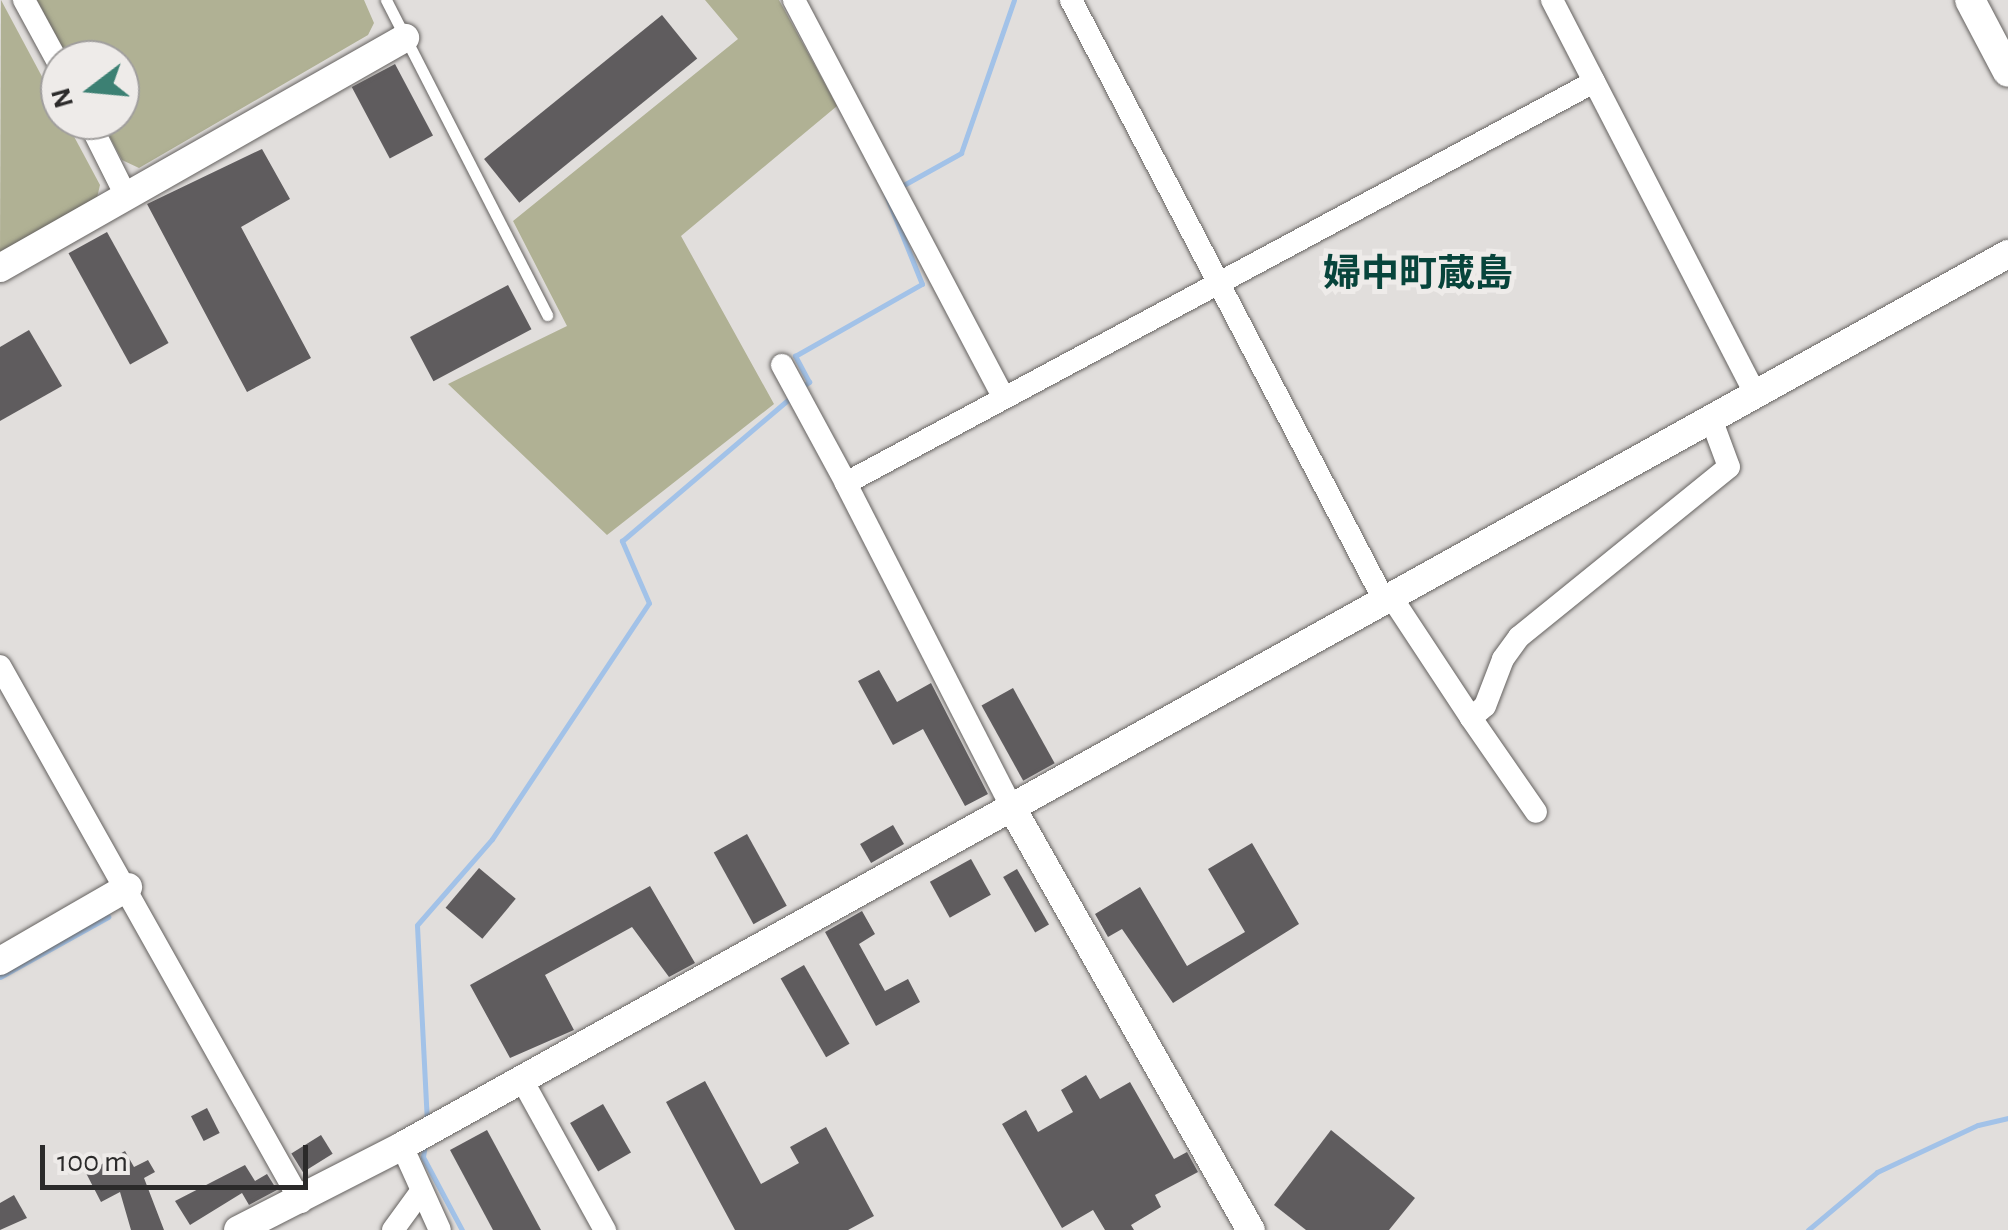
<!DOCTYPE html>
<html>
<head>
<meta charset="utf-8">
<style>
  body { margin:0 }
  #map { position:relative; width:2008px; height:1230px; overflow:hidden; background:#e1dedc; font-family:"Alegreya Sans","Noto Sans JP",sans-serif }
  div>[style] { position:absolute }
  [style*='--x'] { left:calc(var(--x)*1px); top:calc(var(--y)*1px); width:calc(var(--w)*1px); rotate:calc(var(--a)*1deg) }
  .green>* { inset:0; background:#b0b194 }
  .stream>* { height:5px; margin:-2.5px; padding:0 2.5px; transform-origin:2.5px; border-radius:2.5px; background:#a2c2e8 }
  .building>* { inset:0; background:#5f5c5e; transform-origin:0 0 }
  .roads { filter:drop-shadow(0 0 2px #656260) drop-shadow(0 0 2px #656260) }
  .service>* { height:11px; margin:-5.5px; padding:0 5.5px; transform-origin:5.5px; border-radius:5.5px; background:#fff }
  .minor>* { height:22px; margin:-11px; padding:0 11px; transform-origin:11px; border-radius:11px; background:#fff }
  .tertiary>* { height:28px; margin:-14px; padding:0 14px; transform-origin:14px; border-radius:14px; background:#fff }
  .secondary>* { height:30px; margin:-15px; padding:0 15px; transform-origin:15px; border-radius:15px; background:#fff }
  span { translate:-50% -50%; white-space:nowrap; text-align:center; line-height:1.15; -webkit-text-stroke:10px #eeebe9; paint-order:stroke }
  .neighbourhood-label { font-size:38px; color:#07443b; font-weight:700 }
  .north { position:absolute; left:40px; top:40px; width:100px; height:100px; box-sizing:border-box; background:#eeebe9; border:2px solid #a09e9d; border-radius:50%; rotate:254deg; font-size:28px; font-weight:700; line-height:40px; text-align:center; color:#2b2a2a }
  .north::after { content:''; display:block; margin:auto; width:35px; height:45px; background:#3c8073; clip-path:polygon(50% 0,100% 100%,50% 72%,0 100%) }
  .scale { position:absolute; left:40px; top:1145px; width:268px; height:45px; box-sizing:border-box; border:5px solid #2b2a2a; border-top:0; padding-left:12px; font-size:30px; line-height:35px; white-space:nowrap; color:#2b2a2a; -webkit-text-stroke:8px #eeebe9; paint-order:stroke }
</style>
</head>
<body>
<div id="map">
  <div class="green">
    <i style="clip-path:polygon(1px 0,100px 185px,96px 202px,0 254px)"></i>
    <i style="clip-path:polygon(37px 0,364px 0,374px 23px,368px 35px,139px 168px,122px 160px,101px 120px,120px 120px,120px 60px,69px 60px)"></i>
    <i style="clip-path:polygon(705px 0,779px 0,837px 106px,681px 236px,774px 404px,607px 535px,448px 384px,567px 326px,513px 221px,738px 39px)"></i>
  </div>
  <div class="stream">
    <i style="--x:900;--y:187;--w:70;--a:-29.1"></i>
    <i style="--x:961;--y:153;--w:162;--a:-70.9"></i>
    <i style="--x:802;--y:387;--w:9;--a:-36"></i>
    <i style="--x:809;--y:382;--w:30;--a:-118"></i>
    <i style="--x:795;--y:356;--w:146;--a:-29.6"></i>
    <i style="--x:922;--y:284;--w:96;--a:-112"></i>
    <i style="--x:0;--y:977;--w:124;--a:-29.1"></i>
    <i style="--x:427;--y:1123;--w:198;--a:-92.9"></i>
    <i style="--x:417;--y:925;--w:114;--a:-48.9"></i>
    <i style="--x:492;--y:839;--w:283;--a:-56.4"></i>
    <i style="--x:649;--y:603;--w:68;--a:-113.5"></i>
    <i style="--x:622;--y:541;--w:221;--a:-40.4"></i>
    <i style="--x:425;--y:1144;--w:13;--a:99"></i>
    <i style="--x:423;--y:1157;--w:83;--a:61.9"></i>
    <i style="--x:1808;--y:1230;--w:90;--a:-40"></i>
    <i style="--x:1877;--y:1172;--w:111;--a:-25"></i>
    <i style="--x:1978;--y:1125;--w:31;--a:-13"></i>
  </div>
  <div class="building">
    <i style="left:662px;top:15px;width:56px;height:229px;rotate:51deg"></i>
    <i style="left:395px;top:64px;width:81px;height:49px;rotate:62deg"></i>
    <i style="clip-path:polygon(262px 149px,290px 199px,241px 227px,311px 358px,247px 392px,147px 204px)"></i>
    <i style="left:107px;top:232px;width:127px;height:44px;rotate:61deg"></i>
    <i style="left:508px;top:285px;width:50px;height:111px;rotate:62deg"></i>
    <i style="clip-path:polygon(29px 330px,62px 386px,0 421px,0 347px)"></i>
    <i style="clip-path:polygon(879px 670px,897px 702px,931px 683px,988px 794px,965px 806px,923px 729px,893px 745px,858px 681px)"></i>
    <i style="left:1013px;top:688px;width:86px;height:36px;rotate:61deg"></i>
    <i style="left:893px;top:825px;width:22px;height:38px;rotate:60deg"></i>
    <i style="left:747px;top:834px;width:82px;height:38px;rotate:61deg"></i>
    <i style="clip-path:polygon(1252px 843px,1299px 924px,1173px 1003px,1122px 929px,1108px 937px,1095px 914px,1140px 887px,1187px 966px,1245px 932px,1208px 869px)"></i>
    <i style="left:971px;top:859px;width:41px;height:47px;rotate:61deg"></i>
    <i style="left:479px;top:868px;width:48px;height:52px;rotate:40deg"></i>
    <i style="left:1017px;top:869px;width:64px;height:16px;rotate:60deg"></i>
    <i style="clip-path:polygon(650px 886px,695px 963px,669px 977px,632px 927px,545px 975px,574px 1030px,510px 1058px,470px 985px)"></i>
    <i style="clip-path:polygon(862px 911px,875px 934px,859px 944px,885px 991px,908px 979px,920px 1002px,876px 1026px,825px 932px)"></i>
    <i style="left:804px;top:965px;width:91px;height:27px;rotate:60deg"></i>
    <i style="clip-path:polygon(1086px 1075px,1100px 1099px,1130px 1082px,1174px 1159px,1187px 1152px,1198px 1172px,1155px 1195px,1161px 1207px,1131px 1225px,1134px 1230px,1105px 1230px,1093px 1210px,1062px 1228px,1002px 1124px,1026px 1110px,1038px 1132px,1073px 1112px,1061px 1090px)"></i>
    <i style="clip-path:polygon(705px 1081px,761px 1184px,799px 1163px,790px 1147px,826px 1127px,874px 1216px,848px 1230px,735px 1230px,666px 1102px)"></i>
    <i style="left:603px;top:1104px;width:56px;height:38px;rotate:60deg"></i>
    <i style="left:207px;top:1108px;width:28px;height:18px;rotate:63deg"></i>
    <i style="clip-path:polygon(487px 1130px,541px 1230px,493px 1230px,450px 1150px)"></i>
    <i style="clip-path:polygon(1331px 1130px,1415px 1198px,1389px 1230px,1306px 1230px,1274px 1205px)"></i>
    <i style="left:321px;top:1135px;width:22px;height:35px;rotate:58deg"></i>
    <i style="clip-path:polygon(125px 1151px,134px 1167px,148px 1160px,155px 1172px,144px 1178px,164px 1230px,131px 1230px,120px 1192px,101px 1202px,86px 1173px)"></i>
    <i style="clip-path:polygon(245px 1165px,255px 1181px,267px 1174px,277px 1190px,249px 1205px,242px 1193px,190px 1225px,175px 1201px)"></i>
    <i style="clip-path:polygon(14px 1195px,27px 1218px,0 1230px,0 1203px)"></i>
  </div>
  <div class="roads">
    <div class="service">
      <i style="--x:386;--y:0;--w:354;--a:62.9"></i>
    </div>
    <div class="minor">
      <i style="--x:24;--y:0;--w:75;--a:61.4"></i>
      <i style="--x:794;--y:0;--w:446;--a:62.2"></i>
      <i style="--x:1071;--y:0;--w:674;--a:62.45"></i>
      <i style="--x:1552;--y:0;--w:440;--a:62.7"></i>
      <i style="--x:88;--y:120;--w:85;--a:63.4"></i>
      <i style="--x:782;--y:365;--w:134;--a:61.5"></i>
      <i style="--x:1390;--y:595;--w:147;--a:56.6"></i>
      <i style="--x:1471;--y:718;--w:18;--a:-41"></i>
      <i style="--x:1485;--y:706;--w:50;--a:-69"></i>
      <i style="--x:1503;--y:659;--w:27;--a:-54"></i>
      <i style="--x:1519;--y:637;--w:270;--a:-39"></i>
      <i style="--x:1729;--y:467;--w:54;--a:-110.4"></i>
      <i style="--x:0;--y:666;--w:615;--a:60.68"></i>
      <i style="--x:1471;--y:718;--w:114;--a:55.3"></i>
      <i style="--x:1012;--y:808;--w:365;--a:-117.1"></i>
      <i style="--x:846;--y:483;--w:849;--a:-28.2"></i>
      <i style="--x:521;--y:1078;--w:174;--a:61.1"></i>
      <i style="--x:402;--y:1146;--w:92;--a:65.7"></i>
      <i style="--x:393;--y:1230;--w:46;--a:-53.9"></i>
    </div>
    <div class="tertiary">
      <i style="--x:0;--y:268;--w:466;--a:-29.6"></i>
      <i style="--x:1012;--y:808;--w:485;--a:60.5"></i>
      <i style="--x:0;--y:961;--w:148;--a:-30"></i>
      <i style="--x:238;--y:1230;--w:184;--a:-27.1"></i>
      <i style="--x:402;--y:1146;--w:1837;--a:-29.05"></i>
    </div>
    <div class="secondary">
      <i style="--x:1970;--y:0;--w:81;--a:62.2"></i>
    </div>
  </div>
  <div class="neighbourhood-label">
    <span style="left:1418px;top:276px">婦中町蔵島</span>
  </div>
  <div class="north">N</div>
  <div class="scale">100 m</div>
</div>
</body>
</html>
